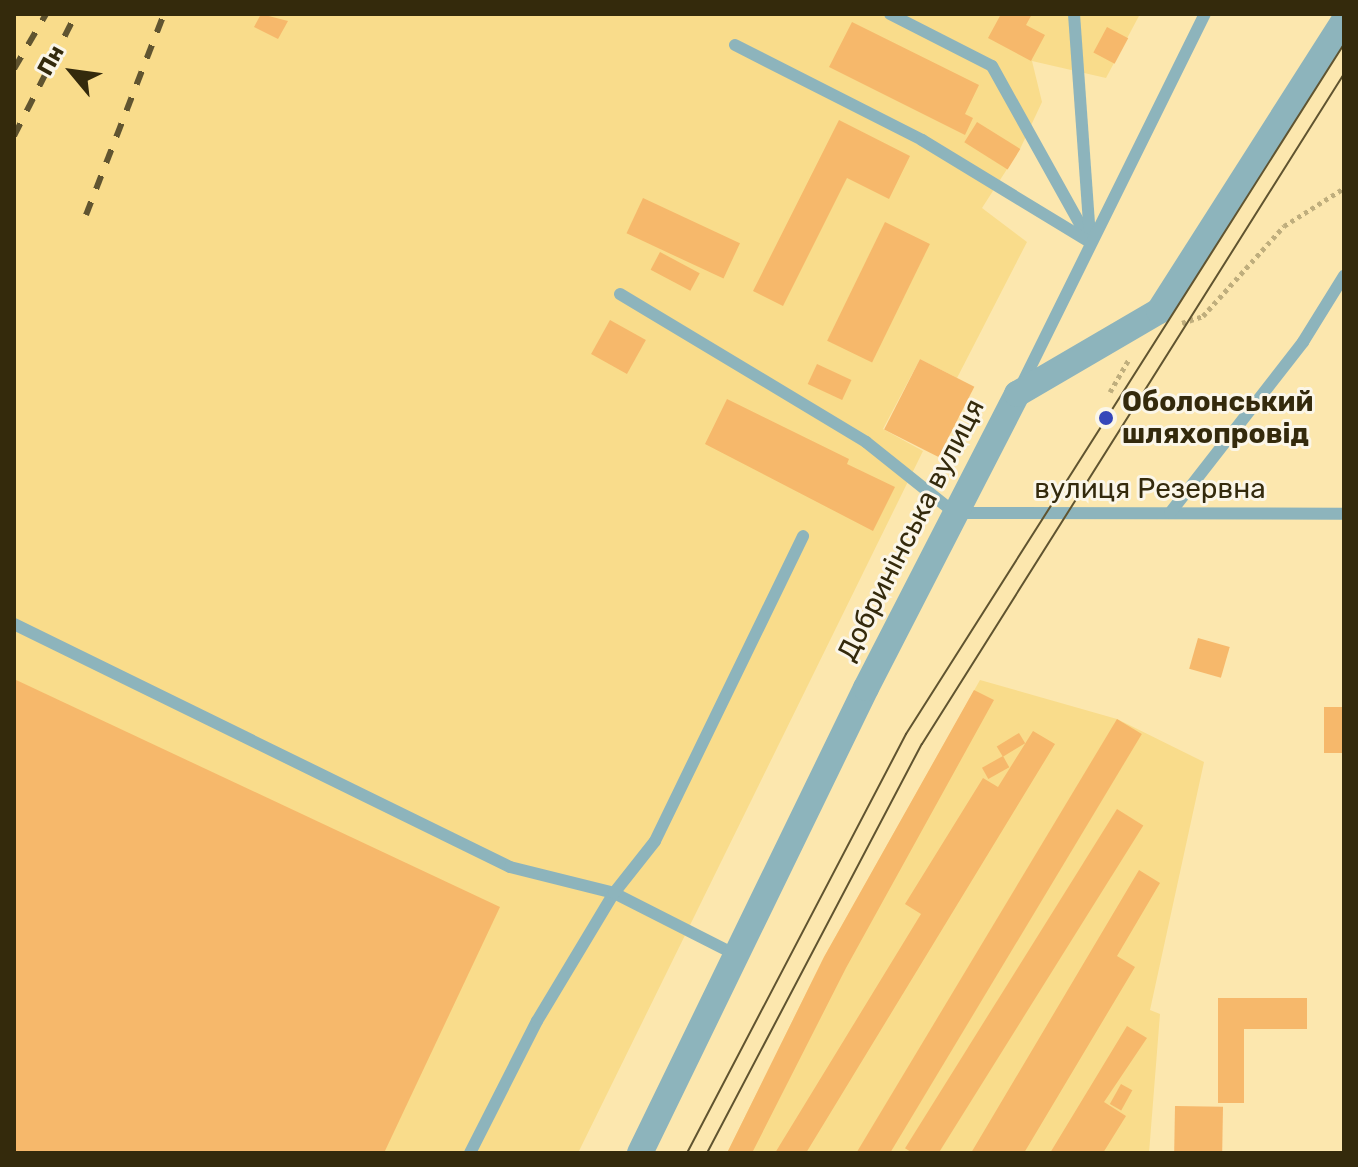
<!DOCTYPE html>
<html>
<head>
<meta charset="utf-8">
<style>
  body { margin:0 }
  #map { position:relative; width:1358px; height:1167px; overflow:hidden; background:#fce7ae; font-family:Rubik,sans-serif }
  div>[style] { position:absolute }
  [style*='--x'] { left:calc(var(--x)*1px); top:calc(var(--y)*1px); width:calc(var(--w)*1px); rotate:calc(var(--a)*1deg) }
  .built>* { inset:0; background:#f9dc8b }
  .building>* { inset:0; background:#f6b86b; transform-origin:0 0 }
  .path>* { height:5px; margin-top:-2.5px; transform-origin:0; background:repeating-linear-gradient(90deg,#bfae7d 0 4px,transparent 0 8px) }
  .lane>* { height:12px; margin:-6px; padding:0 6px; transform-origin:6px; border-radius:6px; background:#8db4bc }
  .street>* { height:26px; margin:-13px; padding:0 13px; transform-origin:13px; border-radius:13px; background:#8db4bc }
  .tram>* { height:2px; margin:-1px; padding:0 1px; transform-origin:1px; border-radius:1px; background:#605430 }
  .rail>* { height:6px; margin-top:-3px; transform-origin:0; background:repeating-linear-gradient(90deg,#605430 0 14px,transparent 0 28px) }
  .dots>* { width:22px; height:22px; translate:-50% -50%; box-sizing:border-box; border:4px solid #fbf6e8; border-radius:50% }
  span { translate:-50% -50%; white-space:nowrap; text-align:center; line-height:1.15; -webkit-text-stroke:6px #fbf6e8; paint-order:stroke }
  .poi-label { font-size:28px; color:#342a0c; font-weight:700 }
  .left { translate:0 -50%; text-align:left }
  .street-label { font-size:28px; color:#342a0c }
  .frame { position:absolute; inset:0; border:16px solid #342a0c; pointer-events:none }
  .north { position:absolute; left:32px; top:32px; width:80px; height:80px; -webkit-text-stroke:6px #fbf6e8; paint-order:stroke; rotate:299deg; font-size:22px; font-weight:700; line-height:32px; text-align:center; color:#342a0c }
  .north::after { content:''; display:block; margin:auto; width:28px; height:36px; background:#342a0c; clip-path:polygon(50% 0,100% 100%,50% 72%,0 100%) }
</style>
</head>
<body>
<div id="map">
  <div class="built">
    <i style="clip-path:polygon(14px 14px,1140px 14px,1106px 78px,1032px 61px,1042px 102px,1020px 149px,982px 208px,1027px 242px,957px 378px,920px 359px,883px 429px,923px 451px,578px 1153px,14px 1153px)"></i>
    <i style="clip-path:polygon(980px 680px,1117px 719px,1204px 762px,1150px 1010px,1160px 1014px,1149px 1153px,727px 1153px,824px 957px)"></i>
  </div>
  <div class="building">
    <i style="clip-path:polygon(261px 14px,288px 21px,278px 39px,254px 27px)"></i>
    <i style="clip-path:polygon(1001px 14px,1032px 14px,1026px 25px,1045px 35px,1031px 61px,988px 38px)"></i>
    <i style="clip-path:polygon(852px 22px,979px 85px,965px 114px,973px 118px,965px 135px,829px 67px)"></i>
    <i style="left:1107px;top:27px;width:24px;height:29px;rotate:28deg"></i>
    <i style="clip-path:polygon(839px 120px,910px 156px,889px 199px,847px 178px,783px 306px,753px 291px)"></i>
    <i style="left:977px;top:122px;width:51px;height:24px;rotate:32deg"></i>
    <i style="left:643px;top:198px;width:107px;height:39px;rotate:25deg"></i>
    <i style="left:885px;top:222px;width:50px;height:132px;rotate:26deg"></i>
    <i style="left:660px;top:252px;width:45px;height:20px;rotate:28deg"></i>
    <i style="left:610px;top:320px;width:41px;height:39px;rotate:29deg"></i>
    <i style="left:920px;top:359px;width:61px;height:79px;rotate:27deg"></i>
    <i style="left:817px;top:364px;width:38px;height:22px;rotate:25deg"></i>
    <i style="clip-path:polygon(727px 399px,849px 459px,847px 464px,895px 487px,873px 531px,705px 444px)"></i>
    <i style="left:1198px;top:638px;width:33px;height:32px;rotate:16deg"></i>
    <i style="clip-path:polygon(14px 679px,500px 907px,384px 1153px,14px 1153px)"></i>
    <i style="clip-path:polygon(974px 690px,994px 700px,846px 968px,752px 1153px,727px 1153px,824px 957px)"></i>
    <i style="left:1344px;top:707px;width:46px;height:20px;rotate:90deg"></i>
    <i style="left:1117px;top:719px;width:29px;height:510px;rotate:31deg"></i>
    <i style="clip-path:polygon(1033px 731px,1055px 744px,806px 1153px,775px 1153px,921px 914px,905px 904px,983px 778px,998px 787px)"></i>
    <i style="left:1019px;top:733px;width:12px;height:26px;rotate:59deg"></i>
    <i style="left:1003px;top:756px;width:13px;height:24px;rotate:61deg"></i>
    <i style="left:1117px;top:809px;width:31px;height:400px;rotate:32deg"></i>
    <i style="clip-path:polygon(1139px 870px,1160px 883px,1117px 956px,1135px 967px,1024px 1153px,971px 1153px)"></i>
    <i style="clip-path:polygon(1218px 998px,1307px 998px,1307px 1029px,1244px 1029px,1244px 1103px,1218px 1103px)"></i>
    <i style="clip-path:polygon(1127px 1026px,1147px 1038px,1104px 1102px,1126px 1116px,1103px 1153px,1050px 1153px)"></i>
    <i style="left:1121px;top:1084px;width:13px;height:23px;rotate:29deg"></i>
    <i style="left:1175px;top:1106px;width:48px;height:47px;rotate:1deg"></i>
  </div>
  <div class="path">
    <i style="--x:1182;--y:323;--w:22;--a:-18"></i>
    <i style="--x:1203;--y:316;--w:121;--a:-48"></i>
    <i style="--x:1284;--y:226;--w:71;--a:-32.3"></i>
    <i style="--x:1110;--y:392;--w:39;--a:-60"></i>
  </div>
  <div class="lane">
    <i style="--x:890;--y:14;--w:114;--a:27"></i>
    <i style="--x:992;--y:66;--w:199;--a:60.9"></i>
    <i style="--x:1074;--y:14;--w:225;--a:85.9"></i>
    <i style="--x:735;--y:45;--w:210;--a:26.9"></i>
    <i style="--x:922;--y:140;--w:197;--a:31.3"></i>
    <i style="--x:620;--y:294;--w:287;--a:31"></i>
    <i style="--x:866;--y:442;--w:114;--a:38.6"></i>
    <i style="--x:955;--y:513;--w:389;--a:0.1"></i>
    <i style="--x:1020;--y:388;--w:417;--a:-63.7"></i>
    <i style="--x:1170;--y:513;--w:217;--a:-52.1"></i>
    <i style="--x:1303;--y:342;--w:78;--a:-58.2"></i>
    <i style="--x:14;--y:624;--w:552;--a:26.1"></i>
    <i style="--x:510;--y:867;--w:107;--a:14"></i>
    <i style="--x:614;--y:893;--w:137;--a:26.9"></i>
    <i style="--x:470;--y:1153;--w:148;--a:-63.1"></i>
    <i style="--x:537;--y:1021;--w:149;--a:-59"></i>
    <i style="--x:614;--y:893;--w:66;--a:-51.7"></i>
    <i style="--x:655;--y:841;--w:339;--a:-64.1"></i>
  </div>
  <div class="street">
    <i style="--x:640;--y:1153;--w:517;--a:-64.08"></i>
    <i style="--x:866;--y:688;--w:331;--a:-62.8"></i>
    <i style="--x:1017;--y:394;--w:164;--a:-30.3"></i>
    <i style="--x:1159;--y:311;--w:344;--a:-57.5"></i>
  </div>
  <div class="tram">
    <i style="--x:687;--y:1153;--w:473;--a:-62.4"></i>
    <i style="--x:906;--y:734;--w:817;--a:-57.59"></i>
    <i style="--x:707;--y:1153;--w:462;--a:-62.3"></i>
    <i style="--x:922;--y:744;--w:792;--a:-57.8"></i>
  </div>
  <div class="rail">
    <i style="--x:14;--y:69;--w:64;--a:-59.8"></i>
    <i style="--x:14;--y:136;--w:137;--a:-63.1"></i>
    <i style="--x:86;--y:215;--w:216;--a:-68.8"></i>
  </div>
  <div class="dots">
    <i style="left:1106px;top:418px;background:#3546b9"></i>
  </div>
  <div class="poi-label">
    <span class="left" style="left:1122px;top:418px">Оболонський<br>шляхопровід</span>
  </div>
  <div class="street-label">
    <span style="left:1150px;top:489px">вулиця Резервна</span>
    <span style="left:911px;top:530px;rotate:-63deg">Добринінська вулиця</span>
  </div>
  <div class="frame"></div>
  <div class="north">Пн</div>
</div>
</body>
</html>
